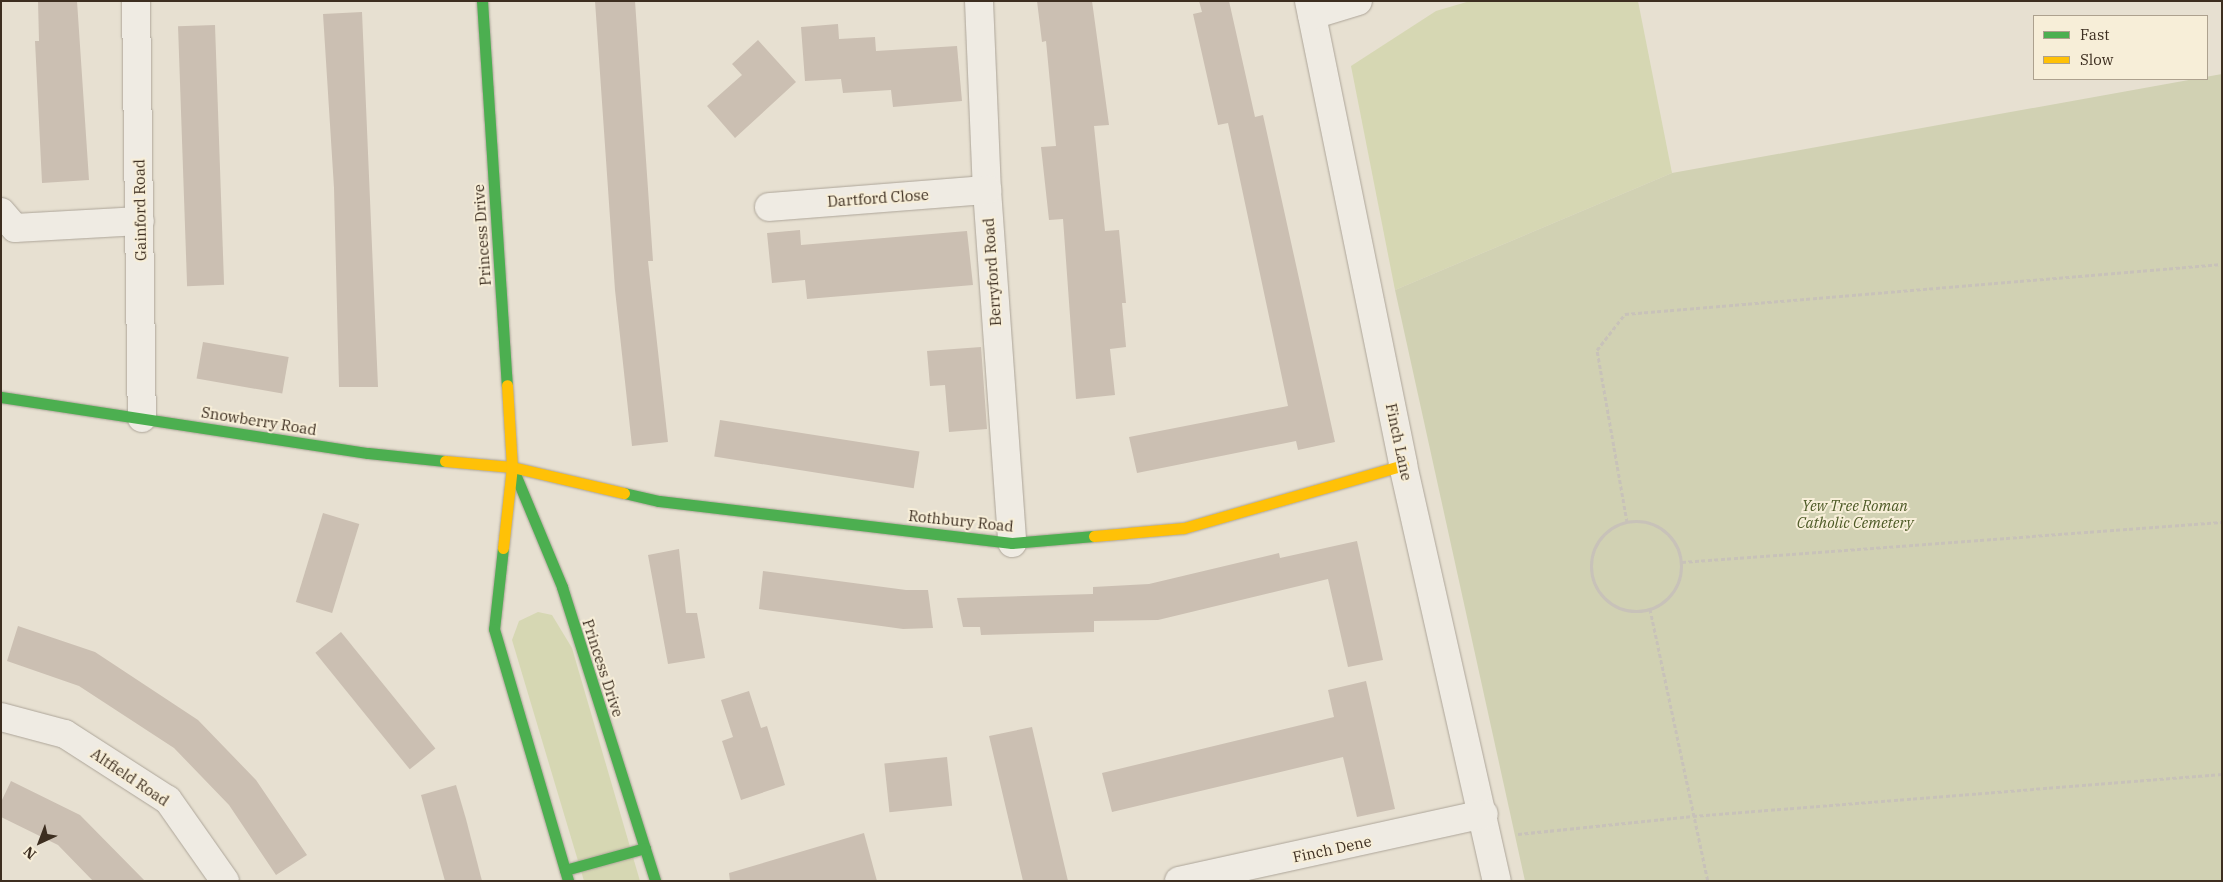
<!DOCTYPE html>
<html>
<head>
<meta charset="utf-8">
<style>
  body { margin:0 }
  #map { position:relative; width:2223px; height:882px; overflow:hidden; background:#e7e0d1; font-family:"IBM Plex Serif",serif }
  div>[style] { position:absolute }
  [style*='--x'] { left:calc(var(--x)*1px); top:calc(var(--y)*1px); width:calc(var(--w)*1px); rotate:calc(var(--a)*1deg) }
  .green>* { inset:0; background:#d6d7b3 }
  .cemetery>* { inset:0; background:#d1d1b3 }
  .building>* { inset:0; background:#cbbfb2; transform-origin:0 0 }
  .path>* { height:3px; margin-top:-1.5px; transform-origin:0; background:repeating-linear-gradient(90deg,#c8c2b9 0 4px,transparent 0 6.5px) }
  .path>.ring { margin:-1.5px; padding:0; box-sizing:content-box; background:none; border:3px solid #c8c2b9; border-radius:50% }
  .roads { filter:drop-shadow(0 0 1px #ada599) drop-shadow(0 0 1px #ada599) }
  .street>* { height:28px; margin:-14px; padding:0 14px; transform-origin:14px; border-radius:14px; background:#efebe3 }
  .fast>* { height:11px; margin:-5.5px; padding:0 5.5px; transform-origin:5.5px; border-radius:5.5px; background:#4caf50 }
  .slow>* { height:11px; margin:-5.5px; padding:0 5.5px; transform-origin:5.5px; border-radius:5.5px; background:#ffc107 }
  span { translate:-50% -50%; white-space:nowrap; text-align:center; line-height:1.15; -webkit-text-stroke:4px #f7eed8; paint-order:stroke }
  .street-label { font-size:15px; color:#3d2e20 }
  .park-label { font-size:15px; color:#4d5a26; font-style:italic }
  .frame { position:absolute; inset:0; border:2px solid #3d2e20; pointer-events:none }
  .legend { position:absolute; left:2033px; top:15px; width:175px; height:65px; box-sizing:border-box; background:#f7eed8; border:1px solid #ada18e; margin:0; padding:6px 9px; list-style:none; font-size:15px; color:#3d2e20 }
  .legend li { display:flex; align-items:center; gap:10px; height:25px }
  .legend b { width:25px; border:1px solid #ada18e }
  .north { position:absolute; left:15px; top:817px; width:50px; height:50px; -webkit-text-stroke:4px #f7eed8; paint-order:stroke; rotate:223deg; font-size:14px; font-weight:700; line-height:20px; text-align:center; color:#3d2e20 }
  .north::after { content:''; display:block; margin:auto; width:18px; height:22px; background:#3d2e20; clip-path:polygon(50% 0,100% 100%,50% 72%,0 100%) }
</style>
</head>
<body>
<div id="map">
  <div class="green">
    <i style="clip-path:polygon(1470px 1px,1638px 1px,1672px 173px,1395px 290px,1351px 66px,1436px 11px)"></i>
    <i style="clip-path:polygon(538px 612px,552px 615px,572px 648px,640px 881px,584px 881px,512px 640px,519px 621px)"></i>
  </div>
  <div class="cemetery">
    <i style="clip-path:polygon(2222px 74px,2222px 881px,1525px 881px,1395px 290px,1672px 173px)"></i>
  </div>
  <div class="building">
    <i style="clip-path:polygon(38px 1px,77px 1px,89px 180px,42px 183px,35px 41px,39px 41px)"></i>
    <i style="clip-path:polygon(595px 1px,635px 1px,653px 261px,648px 261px,668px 442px,632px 446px,615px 290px)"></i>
    <i style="clip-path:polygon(1037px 1px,1092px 1px,1109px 125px,1094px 126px,1105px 231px,1119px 230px,1126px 303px,1122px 303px,1126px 347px,1110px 349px,1115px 395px,1076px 399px,1063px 219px,1049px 220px,1041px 147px,1056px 146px,1046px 41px,1042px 42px)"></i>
    <i style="clip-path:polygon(1199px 1px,1229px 1px,1255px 117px,1263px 115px,1335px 442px,1298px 450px,1296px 441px,1137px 473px,1129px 437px,1288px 406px,1228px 123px,1218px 125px,1193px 14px,1202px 12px)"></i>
    <i style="clip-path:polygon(362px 12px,378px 387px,339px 387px,334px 188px,323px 14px)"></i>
    <i style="clip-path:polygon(838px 24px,839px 39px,875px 37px,876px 51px,957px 46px,962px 101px,893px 107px,891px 90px,843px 93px,841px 79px,805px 81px,801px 27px)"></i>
    <i style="left:215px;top:25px;width:260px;height:37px;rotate:88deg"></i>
    <i style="clip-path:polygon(758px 40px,796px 82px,735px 138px,707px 106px,742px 75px,732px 64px)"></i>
    <i style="clip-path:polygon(800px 230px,801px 245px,967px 231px,973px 285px,807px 299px,805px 280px,772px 283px,767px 233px)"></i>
    <i style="left:203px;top:342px;width:87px;height:37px;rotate:10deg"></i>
    <i style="clip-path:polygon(981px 347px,987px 429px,949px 432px,945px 385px,930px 386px,927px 351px)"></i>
    <i style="left:720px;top:420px;width:202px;height:37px;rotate:9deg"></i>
    <i style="left:323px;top:513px;width:38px;height:93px;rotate:17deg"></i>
    <i style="clip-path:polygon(1357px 541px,1383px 660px,1348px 667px,1328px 579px,1158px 620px,1094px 621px,1094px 632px,981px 635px,980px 627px,963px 627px,957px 598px,1093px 594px,1093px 587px,1149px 584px,1279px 553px,1280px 558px)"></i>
    <i style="clip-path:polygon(679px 549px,686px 613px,697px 613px,705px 658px,668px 664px,648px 555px)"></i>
    <i style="clip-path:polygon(763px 571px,906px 590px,928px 590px,933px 628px,903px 629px,759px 609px)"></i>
    <i style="clip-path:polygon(18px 626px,95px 652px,198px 720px,256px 780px,307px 855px,276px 875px,229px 805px,174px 748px,79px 686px,7px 661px)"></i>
    <i style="left:341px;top:632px;width:150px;height:33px;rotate:51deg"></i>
    <i style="clip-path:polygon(1366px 681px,1395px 809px,1357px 817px,1343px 757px,1112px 812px,1102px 773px,1334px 717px,1328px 690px)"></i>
    <i style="clip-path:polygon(749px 691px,761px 728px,767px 726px,785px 785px,741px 800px,722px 741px,733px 737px,721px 700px)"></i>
    <i style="clip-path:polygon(1032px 727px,1053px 817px,1068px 881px,1023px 881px,989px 736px)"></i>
    <i style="left:947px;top:757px;width:49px;height:63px;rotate:84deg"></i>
    <i style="clip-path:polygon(11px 781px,80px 815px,145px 881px,93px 881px,58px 845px,1px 817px,1px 802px)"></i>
    <i style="clip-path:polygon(456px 785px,466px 819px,482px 881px,445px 881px,430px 828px,421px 795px)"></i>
    <i style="clip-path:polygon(864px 833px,877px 881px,730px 881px,729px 873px)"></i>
  </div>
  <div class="path">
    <i class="ring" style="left:1591px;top:521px;width:87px;height:87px"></i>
    <i style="--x:1627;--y:522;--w:175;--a:-99.9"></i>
    <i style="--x:1597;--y:350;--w:46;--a:-52.1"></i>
    <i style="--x:1625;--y:314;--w:599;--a:-4.79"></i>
    <i style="--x:1682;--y:562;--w:541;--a:-4.24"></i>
    <i style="--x:1650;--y:609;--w:278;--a:78"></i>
    <i style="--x:1518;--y:834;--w:176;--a:-5.9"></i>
    <i style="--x:1693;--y:816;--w:531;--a:-4.54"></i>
  </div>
  <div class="roads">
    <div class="street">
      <i style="--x:136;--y:1;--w:417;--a:89.2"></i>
      <i style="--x:979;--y:1;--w:189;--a:87.6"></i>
      <i style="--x:987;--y:190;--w:354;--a:85.9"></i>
      <i style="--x:1309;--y:1;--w:473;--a:78.5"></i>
      <i style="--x:1403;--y:465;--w:426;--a:77.3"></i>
      <i style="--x:1312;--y:15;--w:48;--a:-16.9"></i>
      <i style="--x:769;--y:207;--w:219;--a:-4.5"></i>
      <i style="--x:1;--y:212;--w:21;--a:49"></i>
      <i style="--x:15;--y:228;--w:125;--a:-3.2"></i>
      <i style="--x:1;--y:717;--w:66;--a:14.9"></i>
      <i style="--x:65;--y:734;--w:122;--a:32.7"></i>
      <i style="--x:168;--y:800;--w:99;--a:54.9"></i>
      <i style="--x:1179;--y:881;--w:312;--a:-12.4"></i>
    </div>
    <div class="fast">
      <i style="--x:482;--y:1;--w:385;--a:86.3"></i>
      <i style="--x:1;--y:397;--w:371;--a:8.7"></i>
      <i style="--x:368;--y:453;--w:77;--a:5.9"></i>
      <i style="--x:513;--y:469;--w:128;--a:67.4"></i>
      <i style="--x:562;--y:587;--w:308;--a:72.4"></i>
      <i style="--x:624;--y:493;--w:36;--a:13"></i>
      <i style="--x:659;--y:501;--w:355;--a:6.8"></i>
      <i style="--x:1012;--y:543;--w:82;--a:-4.9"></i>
      <i style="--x:503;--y:548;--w:81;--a:96.3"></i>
      <i style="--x:494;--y:629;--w:263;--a:73.6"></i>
      <i style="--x:565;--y:870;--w:83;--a:-15.4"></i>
    </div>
    <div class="slow">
      <i style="--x:445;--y:461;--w:67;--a:5.1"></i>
      <i style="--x:512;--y:467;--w:115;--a:13.1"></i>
      <i style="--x:1094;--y:536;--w:90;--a:-5.1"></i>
      <i style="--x:1184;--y:528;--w:228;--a:-16"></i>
      <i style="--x:503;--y:548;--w:81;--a:-83.7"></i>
      <i style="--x:512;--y:467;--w:82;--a:-93.5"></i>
    </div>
  </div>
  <div class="street-label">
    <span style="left:878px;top:198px;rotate:-4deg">Dartford Close</span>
    <span style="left:140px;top:210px;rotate:-91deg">Gainford Road</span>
    <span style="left:482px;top:235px;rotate:-94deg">Princess Drive</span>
    <span style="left:992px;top:272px;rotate:-94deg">Berryford Road</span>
    <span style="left:259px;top:421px;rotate:9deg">Snowberry Road</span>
    <span style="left:1399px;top:442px;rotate:78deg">Finch Lane</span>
    <span style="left:961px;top:521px;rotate:6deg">Rothbury Road</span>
    <span style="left:603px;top:668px;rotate:72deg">Princess Drive</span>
    <span style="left:130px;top:777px;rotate:34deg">Altfield Road</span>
    <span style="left:1332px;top:849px;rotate:-12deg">Finch Dene</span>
  </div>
  <div class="park-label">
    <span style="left:1855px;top:514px">Yew Tree Roman<br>Catholic Cemetery</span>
  </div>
  <div class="frame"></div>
  <ul class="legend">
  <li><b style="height:6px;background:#4caf50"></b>Fast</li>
  <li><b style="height:6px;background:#ffc107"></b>Slow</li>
  </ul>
  <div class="north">N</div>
</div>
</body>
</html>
